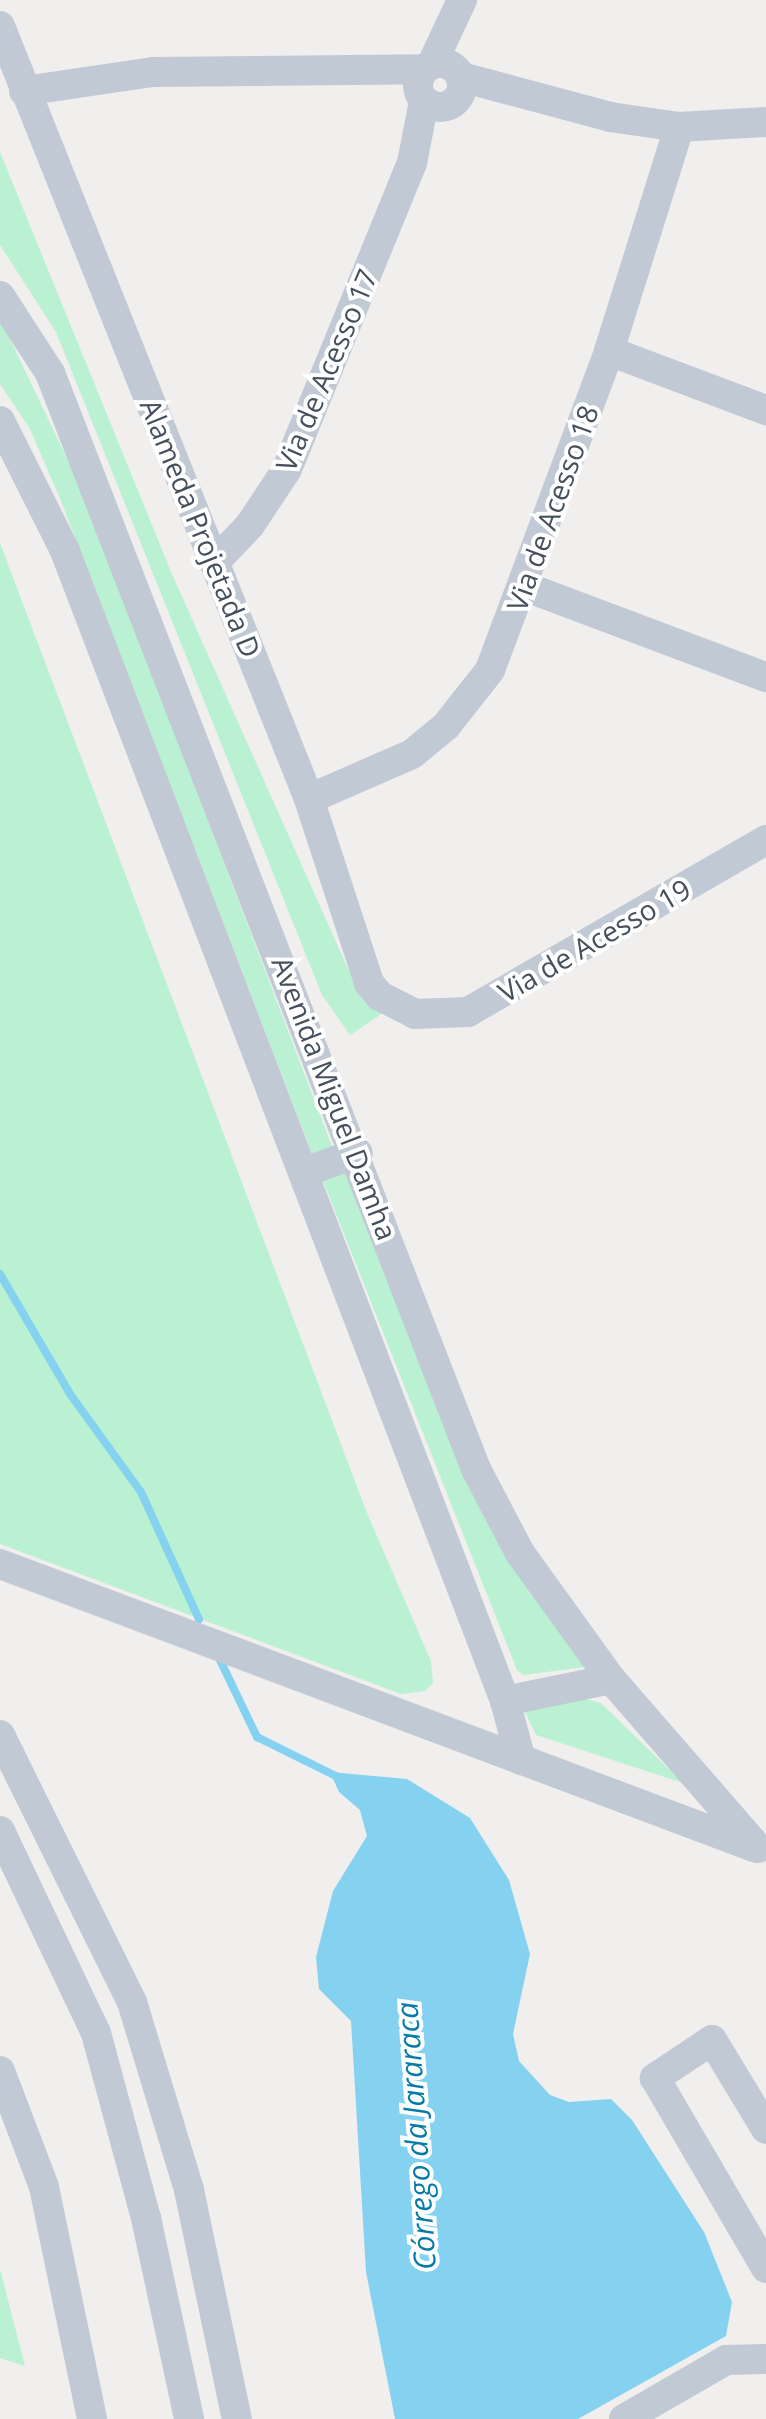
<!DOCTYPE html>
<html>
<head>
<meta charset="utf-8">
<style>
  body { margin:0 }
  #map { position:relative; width:766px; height:2419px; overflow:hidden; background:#f1eeee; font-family:"Open Sans",sans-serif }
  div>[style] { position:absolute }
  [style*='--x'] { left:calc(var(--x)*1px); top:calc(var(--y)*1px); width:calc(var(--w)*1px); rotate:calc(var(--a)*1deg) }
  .green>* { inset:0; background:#baf1d3 }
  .water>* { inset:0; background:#85d2f0 }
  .stream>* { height:8px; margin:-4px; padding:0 4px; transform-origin:4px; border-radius:4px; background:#85d2f0 }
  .minor>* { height:30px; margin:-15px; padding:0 15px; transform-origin:15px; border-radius:15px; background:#c1c9d4 }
  .minor>.ring { margin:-15px; padding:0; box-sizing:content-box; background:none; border:30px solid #c1c9d4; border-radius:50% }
  span { translate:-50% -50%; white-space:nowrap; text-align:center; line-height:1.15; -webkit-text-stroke:8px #fff; paint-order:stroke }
  .street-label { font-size:28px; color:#45505d }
  .water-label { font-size:30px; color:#067aa8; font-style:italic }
</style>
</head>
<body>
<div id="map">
  <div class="green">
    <i style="clip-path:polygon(0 152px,172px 574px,353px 980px,383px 1013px,350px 1035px,322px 995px,56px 332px,0 245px)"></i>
    <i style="clip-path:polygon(0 318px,82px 490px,333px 1149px,313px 1156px,61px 501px,30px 429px,0 384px)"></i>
    <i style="clip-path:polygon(0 543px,367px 1513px,431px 1661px,433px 1683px,425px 1691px,401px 1694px,0 1544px)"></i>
    <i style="clip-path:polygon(342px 1163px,496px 1538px,585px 1667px,524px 1675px,517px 1670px,319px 1171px)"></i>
    <i style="clip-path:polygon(574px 1696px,601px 1703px,683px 1783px,536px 1735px,524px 1710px)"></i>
    <i style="clip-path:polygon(0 2269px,25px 2366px,0 2358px)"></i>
  </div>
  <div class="water">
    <i style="clip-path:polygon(330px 1772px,407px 1779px,470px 1818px,509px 1880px,530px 1954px,513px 2034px,519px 2061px,550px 2095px,569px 2102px,611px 2099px,632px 2120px,704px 2232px,732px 2302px,726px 2336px,578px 2419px,395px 2419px,366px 2272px,351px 2021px,319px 1989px,316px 1957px,333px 1891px,367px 1836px,360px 1810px,339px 1792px)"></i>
  </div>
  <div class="stream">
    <i style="--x:0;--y:1274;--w:139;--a:59.7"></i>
    <i style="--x:70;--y:1394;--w:121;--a:54.1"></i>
    <i style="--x:141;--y:1492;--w:140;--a:65.5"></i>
    <i style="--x:219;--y:1658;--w:88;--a:64.3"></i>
    <i style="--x:257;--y:1737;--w:88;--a:26.3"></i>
  </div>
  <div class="minor">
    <i style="--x:0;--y:26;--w:832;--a:68.21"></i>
    <i style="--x:309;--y:799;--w:194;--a:71.9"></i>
    <i style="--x:369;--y:983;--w:17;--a:50"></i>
    <i style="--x:380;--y:996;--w:39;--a:27"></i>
    <i style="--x:415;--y:1014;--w:53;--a:-2.2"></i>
    <i style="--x:468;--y:1012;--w:344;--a:-30"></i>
    <i class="ring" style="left:418px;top:63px;width:14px;height:14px"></i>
    <i style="--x:432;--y:64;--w:71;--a:-64.9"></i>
    <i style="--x:461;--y:77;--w:154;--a:15"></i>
    <i style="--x:610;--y:117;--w:70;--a:8.2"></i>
    <i style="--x:679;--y:127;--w:87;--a:-3.3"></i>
    <i style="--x:24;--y:91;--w:130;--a:-8.4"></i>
    <i style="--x:153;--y:72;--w:272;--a:-0.6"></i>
    <i style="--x:0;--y:296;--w:92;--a:57"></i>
    <i style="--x:50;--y:373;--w:1176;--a:68.76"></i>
    <i style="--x:476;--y:1469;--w:95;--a:62.4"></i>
    <i style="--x:520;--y:1553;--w:155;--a:54.2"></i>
    <i style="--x:611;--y:1679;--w:224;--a:49"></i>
    <i style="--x:609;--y:351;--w:168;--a:20.6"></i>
    <i style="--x:0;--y:421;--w:145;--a:63.4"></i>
    <i style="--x:65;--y:551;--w:1231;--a:69.06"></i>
    <i style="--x:505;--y:1701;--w:61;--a:74.8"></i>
    <i style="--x:215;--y:562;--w:51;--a:-46.6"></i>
    <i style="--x:250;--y:525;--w:67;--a:-56.5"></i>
    <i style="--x:287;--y:469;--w:331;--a:-67.8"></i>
    <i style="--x:412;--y:163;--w:63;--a:-79"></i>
    <i style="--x:526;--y:587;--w:256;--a:20.6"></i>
    <i style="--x:309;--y:799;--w:112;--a:-23.6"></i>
    <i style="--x:412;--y:754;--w:44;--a:-39.5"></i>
    <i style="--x:446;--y:726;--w:71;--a:-51.8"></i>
    <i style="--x:490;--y:670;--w:340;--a:-69.5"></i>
    <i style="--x:609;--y:351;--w:235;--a:-72.6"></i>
    <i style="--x:304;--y:1172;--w:57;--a:-19.4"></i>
    <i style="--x:0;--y:1564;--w:805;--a:20.57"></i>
    <i style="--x:505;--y:1701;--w:108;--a:-11.7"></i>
    <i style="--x:0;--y:1735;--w:298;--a:63.7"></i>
    <i style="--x:132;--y:2002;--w:196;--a:73.1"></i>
    <i style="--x:189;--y:2190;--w:234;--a:78.2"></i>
    <i style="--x:0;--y:1831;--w:224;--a:64.6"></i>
    <i style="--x:96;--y:2033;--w:192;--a:74.9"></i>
    <i style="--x:146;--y:2218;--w:206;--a:77.9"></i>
    <i style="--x:0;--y:2071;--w:124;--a:69.2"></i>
    <i style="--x:44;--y:2187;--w:237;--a:78.3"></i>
    <i style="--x:766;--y:2129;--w:104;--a:-121.2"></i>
    <i style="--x:712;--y:2040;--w:69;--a:146.3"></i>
    <i style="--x:655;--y:2078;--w:220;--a:59.7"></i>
    <i style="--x:624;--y:2419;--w:118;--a:-30"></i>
    <i style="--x:726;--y:2360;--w:40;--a:-1.4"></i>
  </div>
  <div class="street-label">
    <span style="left:326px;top:370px;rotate:-67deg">Via de Acesso 17</span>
    <span style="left:552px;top:508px;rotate:-70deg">Via de Acesso 18</span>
    <span style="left:201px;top:528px;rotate:68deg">Alameda Projetada D</span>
    <span style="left:594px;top:940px;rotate:-30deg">Via de Acesso 19</span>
    <span style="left:335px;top:1098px;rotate:69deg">Avenida Miguel Damha</span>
  </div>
  <div class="water-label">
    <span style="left:416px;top:2136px;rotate:-94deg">Córrego da Jararaca</span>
  </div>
</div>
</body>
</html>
